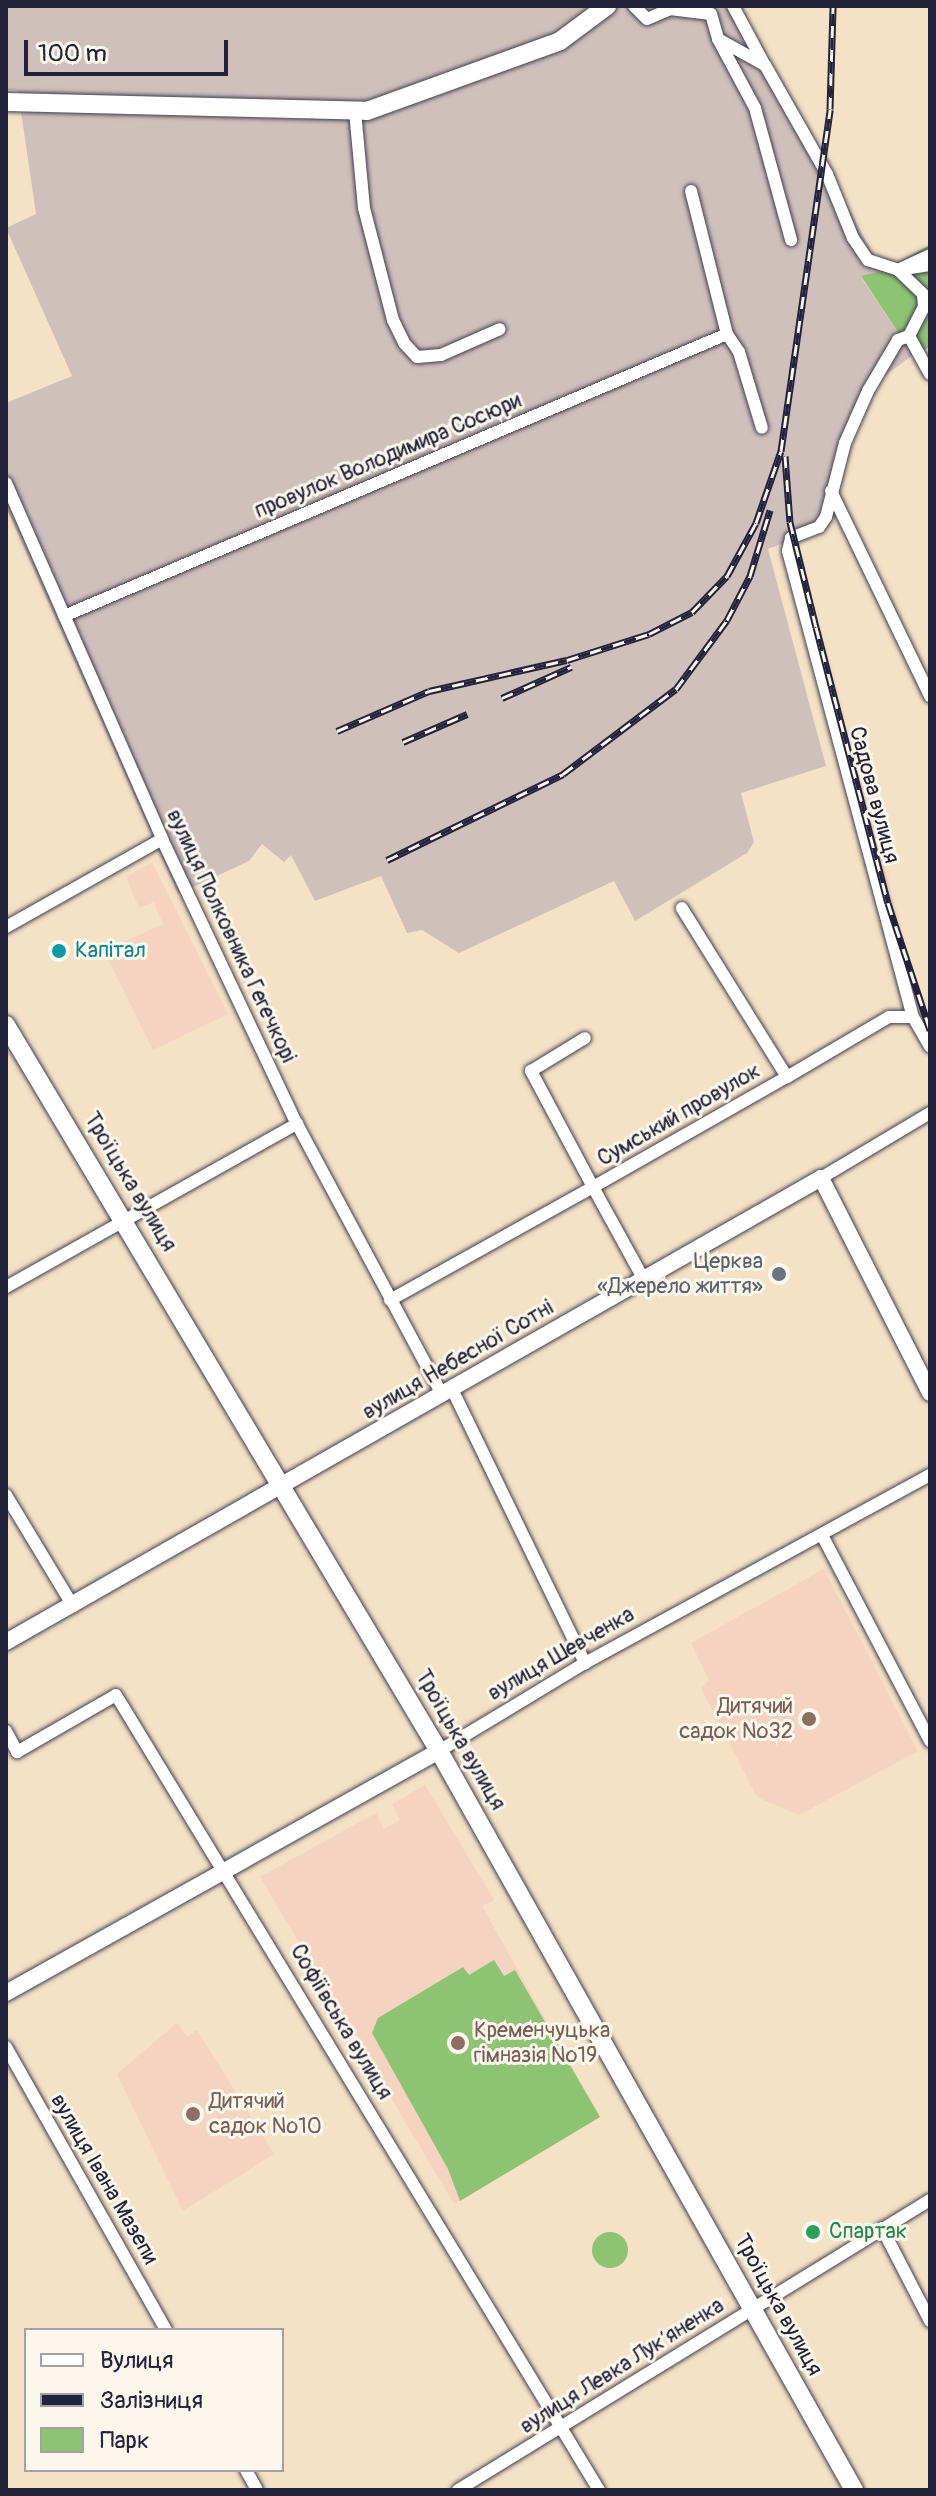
<!DOCTYPE html>
<html>
<head>
<meta charset="utf-8">
<style>
  body { margin:0 }
  #map { position:relative; width:936px; height:2496px; overflow:hidden; background:#f5e1c6; font-family:Pangolin,sans-serif }
  div>[style] { position:absolute }
  [style*='--x'] { left:calc(var(--x)*1px); top:calc(var(--y)*1px); width:calc(var(--w)*1px); rotate:calc(var(--a)*1deg) }
  .built>* { inset:0; background:#f4d3c1 }
  .industrial>* { inset:0; background:#d0c0bc }
  .green>* { inset:0; background:#8fc374 }
  .round { border-radius:50% }
  .roads { filter:drop-shadow(0 0 2px #423f50) drop-shadow(0 0 2px #423f50) }
  .minor>* { height:12px; margin:-6px; padding:0 6px; transform-origin:6px; border-radius:6px; background:#fff }
  .tertiary>* { height:16px; margin:-8px; padding:0 8px; transform-origin:8px; border-radius:8px; background:#fff }
  .secondary>* { height:18px; margin:-9px; padding:0 9px; transform-origin:9px; border-radius:9px; background:#fff }
  .rail>* { height:7px; margin-top:-3.5px; transform-origin:0; background:repeating-linear-gradient(90deg,#fbf7ec 0 12px,#22223b 0 24px); box-sizing:border-box; border-block:2px solid #22223b }
  .dots>* { width:22px; height:22px; translate:-50% -50%; box-sizing:border-box; border:4px solid #fbf7ec; border-radius:50% }
  span { translate:-50% -50%; white-space:nowrap; text-align:center; line-height:1.15; -webkit-text-stroke:6px #fbf7ec; paint-order:stroke }
  .street-label { font-size:22px; color:#22223b }
  .culture-label { font-size:22px; color:#0d838f }
  .left { translate:0 -50%; text-align:left }
  .worship-label { font-size:22px; color:#5b616d }
  .right { translate:-100% -50%; text-align:right }
  .education-label { font-size:22px; color:#785e54 }
  .leisure-label { font-size:22px; color:#27864d }
  .frame { position:absolute; inset:0; border:8px solid #22223b; pointer-events:none }
  .legend { position:absolute; left:24px; top:2328px; width:260px; height:144px; box-sizing:border-box; background:#fbf7ec; border:2px solid #a4a2a5; margin:0; padding:10px 14px; list-style:none; font-size:24px; color:#22223b }
  .legend li { display:flex; align-items:center; gap:16px; height:40px }
  .legend b { width:40px; border:2px solid #a4a2a5 }
  .scale { position:absolute; left:24px; top:40px; width:204px; height:36px; box-sizing:border-box; border:4px solid #22223b; border-top:0; padding-left:10px; font-size:24px; line-height:28px; white-space:nowrap; color:#22223b; -webkit-text-stroke:6px #fbf7ec; paint-order:stroke }
</style>
</head>
<body>
<div id="map">
  <div class="built">
    <i style="clip-path:polygon(152px 862px,228px 1014px,153px 1050px,104px 951px,163px 924px,154px 902px,139px 908px,126px 877px)"></i>
    <i style="clip-path:polygon(824px 1569px,918px 1751px,799px 1815px,757px 1797px,701px 1688px,709px 1680px,691px 1643px)"></i>
    <i style="clip-path:polygon(425px 1785px,494px 1900px,482px 1906px,600px 2117px,454px 2204px,260px 1877px,376px 1813px,384px 1829px,400px 1820px,392px 1804px)"></i>
    <i style="clip-path:polygon(177px 2023px,187px 2037px,197px 2030px,274px 2154px,183px 2211px,117px 2074px)"></i>
  </div>
  <div class="industrial">
    <i style="clip-path:polygon(6px 6px,739px 6px,882px 271px,861px 277px,913px 355px,876px 382px,848px 446px,829px 526px,768px 549px,826px 766px,741px 793px,754px 842px,747px 853px,635px 921px,614px 881px,459px 953px,422px 930px,407px 933px,381px 876px,315px 901px,291px 855px,284px 862px,262px 844px,249px 861px,178px 894px,6px 507px,6px 403px,72px 376px,6px 228px,36px 214px,18px 91px,6px 90px)"></i>
  </div>
  <div class="green">
    <i style="clip-path:polygon(930px 245px,930px 347px,913px 355px,861px 276px,882px 271px)"></i>
    <i style="clip-path:polygon(494px 1960px,504px 1976px,515px 1970px,600px 2117px,460px 2201px,448px 2169px,372px 2033px,378px 2018px,463px 1967px,469px 1975px)"></i>
    <i class="round" style="left:592px;top:2232px;width:36px;height:36px"></i>
  </div>
  <div class="roads">
    <div class="minor">
      <i style="--x:634;--y:6;--w:18;--a:45"></i>
      <i style="--x:647;--y:19;--w:25;--a:-23"></i>
      <i style="--x:670;--y:9;--w:41;--a:7"></i>
      <i style="--x:711;--y:14;--w:26;--a:74"></i>
      <i style="--x:718;--y:39;--w:54;--a:29"></i>
      <i style="--x:765;--y:65;--w:125;--a:60.4"></i>
      <i style="--x:827;--y:174;--w:69;--a:67.9"></i>
      <i style="--x:853;--y:238;--w:27;--a:56"></i>
      <i style="--x:868;--y:260;--w:32;--a:18"></i>
      <i style="--x:898;--y:270;--w:35;--a:-25"></i>
      <i style="--x:733;--y:6;--w:64;--a:61.8"></i>
      <i style="--x:718;--y:39;--w:78;--a:61.8"></i>
      <i style="--x:755;--y:108;--w:137;--a:74.7"></i>
      <i style="--x:355;--y:111;--w:97;--a:84.7"></i>
      <i style="--x:364;--y:208;--w:116;--a:75.5"></i>
      <i style="--x:393;--y:320;--w:25;--a:64"></i>
      <i style="--x:404;--y:343;--w:19;--a:47"></i>
      <i style="--x:417;--y:357;--w:24;--a:-5"></i>
      <i style="--x:441;--y:355;--w:64;--a:-23.8"></i>
      <i style="--x:691;--y:191;--w:147;--a:75.9"></i>
      <i style="--x:727;--y:334;--w:22;--a:56"></i>
      <i style="--x:739;--y:352;--w:79;--a:73.2"></i>
      <i style="--x:909;--y:336;--w:12;--a:160"></i>
      <i style="--x:898;--y:340;--w:59;--a:120.5"></i>
      <i style="--x:868;--y:391;--w:57;--a:113.9"></i>
      <i style="--x:845;--y:443;--w:76;--a:104.4"></i>
      <i style="--x:826;--y:517;--w:12;--a:125"></i>
      <i style="--x:819;--y:527;--w:30;--a:159"></i>
      <i style="--x:791;--y:538;--w:13;--a:103"></i>
      <i style="--x:788;--y:551;--w:482;--a:75"></i>
      <i style="--x:913;--y:1017;--w:34;--a:60"></i>
      <i style="--x:909;--y:336;--w:34;--a:-63"></i>
      <i style="--x:924;--y:306;--w:12;--a:-95"></i>
      <i style="--x:923;--y:294;--w:35;--a:-136"></i>
      <i style="--x:898;--y:270;--w:32;--a:-9"></i>
      <i style="--x:909;--y:336;--w:43;--a:61.1"></i>
      <i style="--x:6;--y:483;--w:389;--a:66.3"></i>
      <i style="--x:162;--y:839;--w:315;--a:64.7"></i>
      <i style="--x:297;--y:1124;--w:306;--a:61.8"></i>
      <i style="--x:831;--y:491;--w:228;--a:64.2"></i>
      <i style="--x:64;--y:616;--w:720;--a:-23.04"></i>
      <i style="--x:6;--y:927;--w:179;--a:-29.4"></i>
      <i style="--x:787;--y:1077;--w:118;--a:-30.5"></i>
      <i style="--x:889;--y:1017;--w:24;--a:0"></i>
      <i style="--x:821;--y:1178;--w:127;--a:-30.8"></i>
      <i style="--x:643;--y:1278;--w:104;--a:-118.8"></i>
      <i style="--x:593;--y:1187;--w:223;--a:-29.6"></i>
      <i style="--x:787;--y:1077;--w:199;--a:-121.9"></i>
      <i style="--x:6;--y:1287;--w:334;--a:-29.3"></i>
      <i style="--x:390;--y:1300;--w:232;--a:-29.1"></i>
      <i style="--x:593;--y:1187;--w:132;--a:-118.1"></i>
      <i style="--x:531;--y:1071;--w:63;--a:-31.4"></i>
      <i style="--x:452;--y:1389;--w:305;--a:64.1"></i>
      <i style="--x:6;--y:1495;--w:130;--a:58.9"></i>
      <i style="--x:822;--y:1535;--w:233;--a:62.3"></i>
      <i style="--x:6;--y:1731;--w:24;--a:62"></i>
      <i style="--x:17;--y:1752;--w:114;--a:-29.9"></i>
      <i style="--x:116;--y:1695;--w:930;--a:58.72"></i>
      <i style="--x:439;--y:1751;--w:170;--a:-31.1"></i>
      <i style="--x:585;--y:1663;--w:393;--a:-28.6"></i>
      <i style="--x:6;--y:2047;--w:325;--a:60.5"></i>
      <i style="--x:882;--y:2228;--w:105;--a:62.7"></i>
      <i style="--x:246;--y:2470;--w:23;--a:61"></i>
      <i style="--x:458;--y:2490;--w:554;--a:-31.57"></i>
    </div>
    <div class="tertiary">
      <i style="--x:6;--y:1642;--w:938;--a:-29.65"></i>
      <i style="--x:821;--y:1178;--w:241;--a:63.1"></i>
      <i style="--x:6;--y:1993;--w:496;--a:-29.2"></i>
    </div>
    <div class="secondary">
      <i style="--x:6;--y:102;--w:361;--a:1.4"></i>
      <i style="--x:367;--y:111;--w:205;--a:-19.9"></i>
      <i style="--x:560;--y:41;--w:59;--a:-36.7"></i>
      <i style="--x:6;--y:1025;--w:845;--a:59.19"></i>
      <i style="--x:439;--y:1751;--w:848;--a:60.68"></i>
    </div>
  </div>
  <div class="rail">
    <i style="--x:785;--y:456;--w:66;--a:85.7"></i>
    <i style="--x:790;--y:522;--w:108;--a:76.1"></i>
    <i style="--x:816;--y:627;--w:285;--a:75.4"></i>
    <i style="--x:888;--y:903;--w:134;--a:71.7"></i>
    <i style="--x:502;--y:698;--w:76;--a:-24.2"></i>
    <i style="--x:337;--y:731;--w:100;--a:-23.5"></i>
    <i style="--x:429;--y:691;--w:141;--a:-12.7"></i>
    <i style="--x:567;--y:660;--w:86;--a:-17.6"></i>
    <i style="--x:649;--y:634;--w:48;--a:-27.1"></i>
    <i style="--x:692;--y:612;--w:50;--a:-45.8"></i>
    <i style="--x:727;--y:576;--w:60;--a:-61.3"></i>
    <i style="--x:756;--y:523;--w:76;--a:-70.9"></i>
    <i style="--x:781;--y:451;--w:345;--a:-81.8"></i>
    <i style="--x:830;--y:109;--w:103;--a:-88.3"></i>
    <i style="--x:403;--y:742;--w:70;--a:-23.6"></i>
    <i style="--x:387;--y:860;--w:196;--a:-26"></i>
    <i style="--x:563;--y:774;--w:141;--a:-37"></i>
    <i style="--x:676;--y:689;--w:86;--a:-53.5"></i>
    <i style="--x:727;--y:620;--w:50;--a:-62.4"></i>
    <i style="--x:750;--y:576;--w:69;--a:-73.1"></i>
  </div>
  <div class="dots">
    <i style="left:59px;top:951px;background:#0f9aa8"></i>
    <i style="left:779px;top:1274px;background:#6b7280"></i>
    <i style="left:809px;top:1719px;background:#8d6e63"></i>
    <i style="left:458px;top:2043px;background:#8d6e63"></i>
    <i style="left:193px;top:2114px;background:#8d6e63"></i>
    <i style="left:813px;top:2232px;background:#2e9e5b"></i>
  </div>
  <div class="street-label">
    <span style="left:388px;top:456px;rotate:-23deg">провулок Володимира Сосюри</span>
    <span style="left:874px;top:795px;rotate:75deg">Садова вулиця</span>
    <span style="left:231px;top:936px;rotate:65deg">вулиця Полковника Гегечкорі</span>
    <span style="left:679px;top:1115px;rotate:-30deg">Сумський провулок</span>
    <span style="left:130px;top:1182px;rotate:59deg">Троїцька вулиця</span>
    <span style="left:458px;top:1360px;rotate:-30deg">вулиця Небесної Сотні</span>
    <span style="left:561px;top:1654px;rotate:-30deg">вулиця Шевченка</span>
    <span style="left:460px;top:1740px;rotate:60deg">Троїцька вулиця</span>
    <span style="left:341px;top:2022px;rotate:59deg">Софіївська вулиця</span>
    <span style="left:104px;top:2179px;rotate:60deg">вулиця Івана Мазепи</span>
    <span style="left:778px;top:2305px;rotate:61deg">Троїцька вулиця</span>
    <span style="left:622px;top:2366px;rotate:-32deg">вулиця Левка Лукʼяненка</span>
  </div>
  <div class="culture-label">
    <span class="left" style="left:75px;top:951px">Капітал</span>
  </div>
  <div class="worship-label">
    <span class="right" style="left:763px;top:1274px">Церква<br>«Джерело життя»</span>
  </div>
  <div class="education-label">
    <span class="right" style="left:793px;top:1719px">Дитячий<br>садок №32</span>
    <span class="left" style="left:474px;top:2043px">Кременчуцька<br>гімназія №19</span>
    <span class="left" style="left:209px;top:2114px">Дитячий<br>садок №10</span>
  </div>
  <div class="leisure-label">
    <span class="left" style="left:829px;top:2232px">Спартак</span>
  </div>
  <div class="frame"></div>
  <ul class="legend">
  <li><b style="height:10px;background:#fff"></b>Вулиця</li>
  <li><b style="height:10px;background:#22223b"></b>Залізниця</li>
  <li><b style="height:22px;background:#8fc374"></b>Парк</li>
  </ul>
  <div class="scale">100 m</div>
</div>
</body>
</html>
